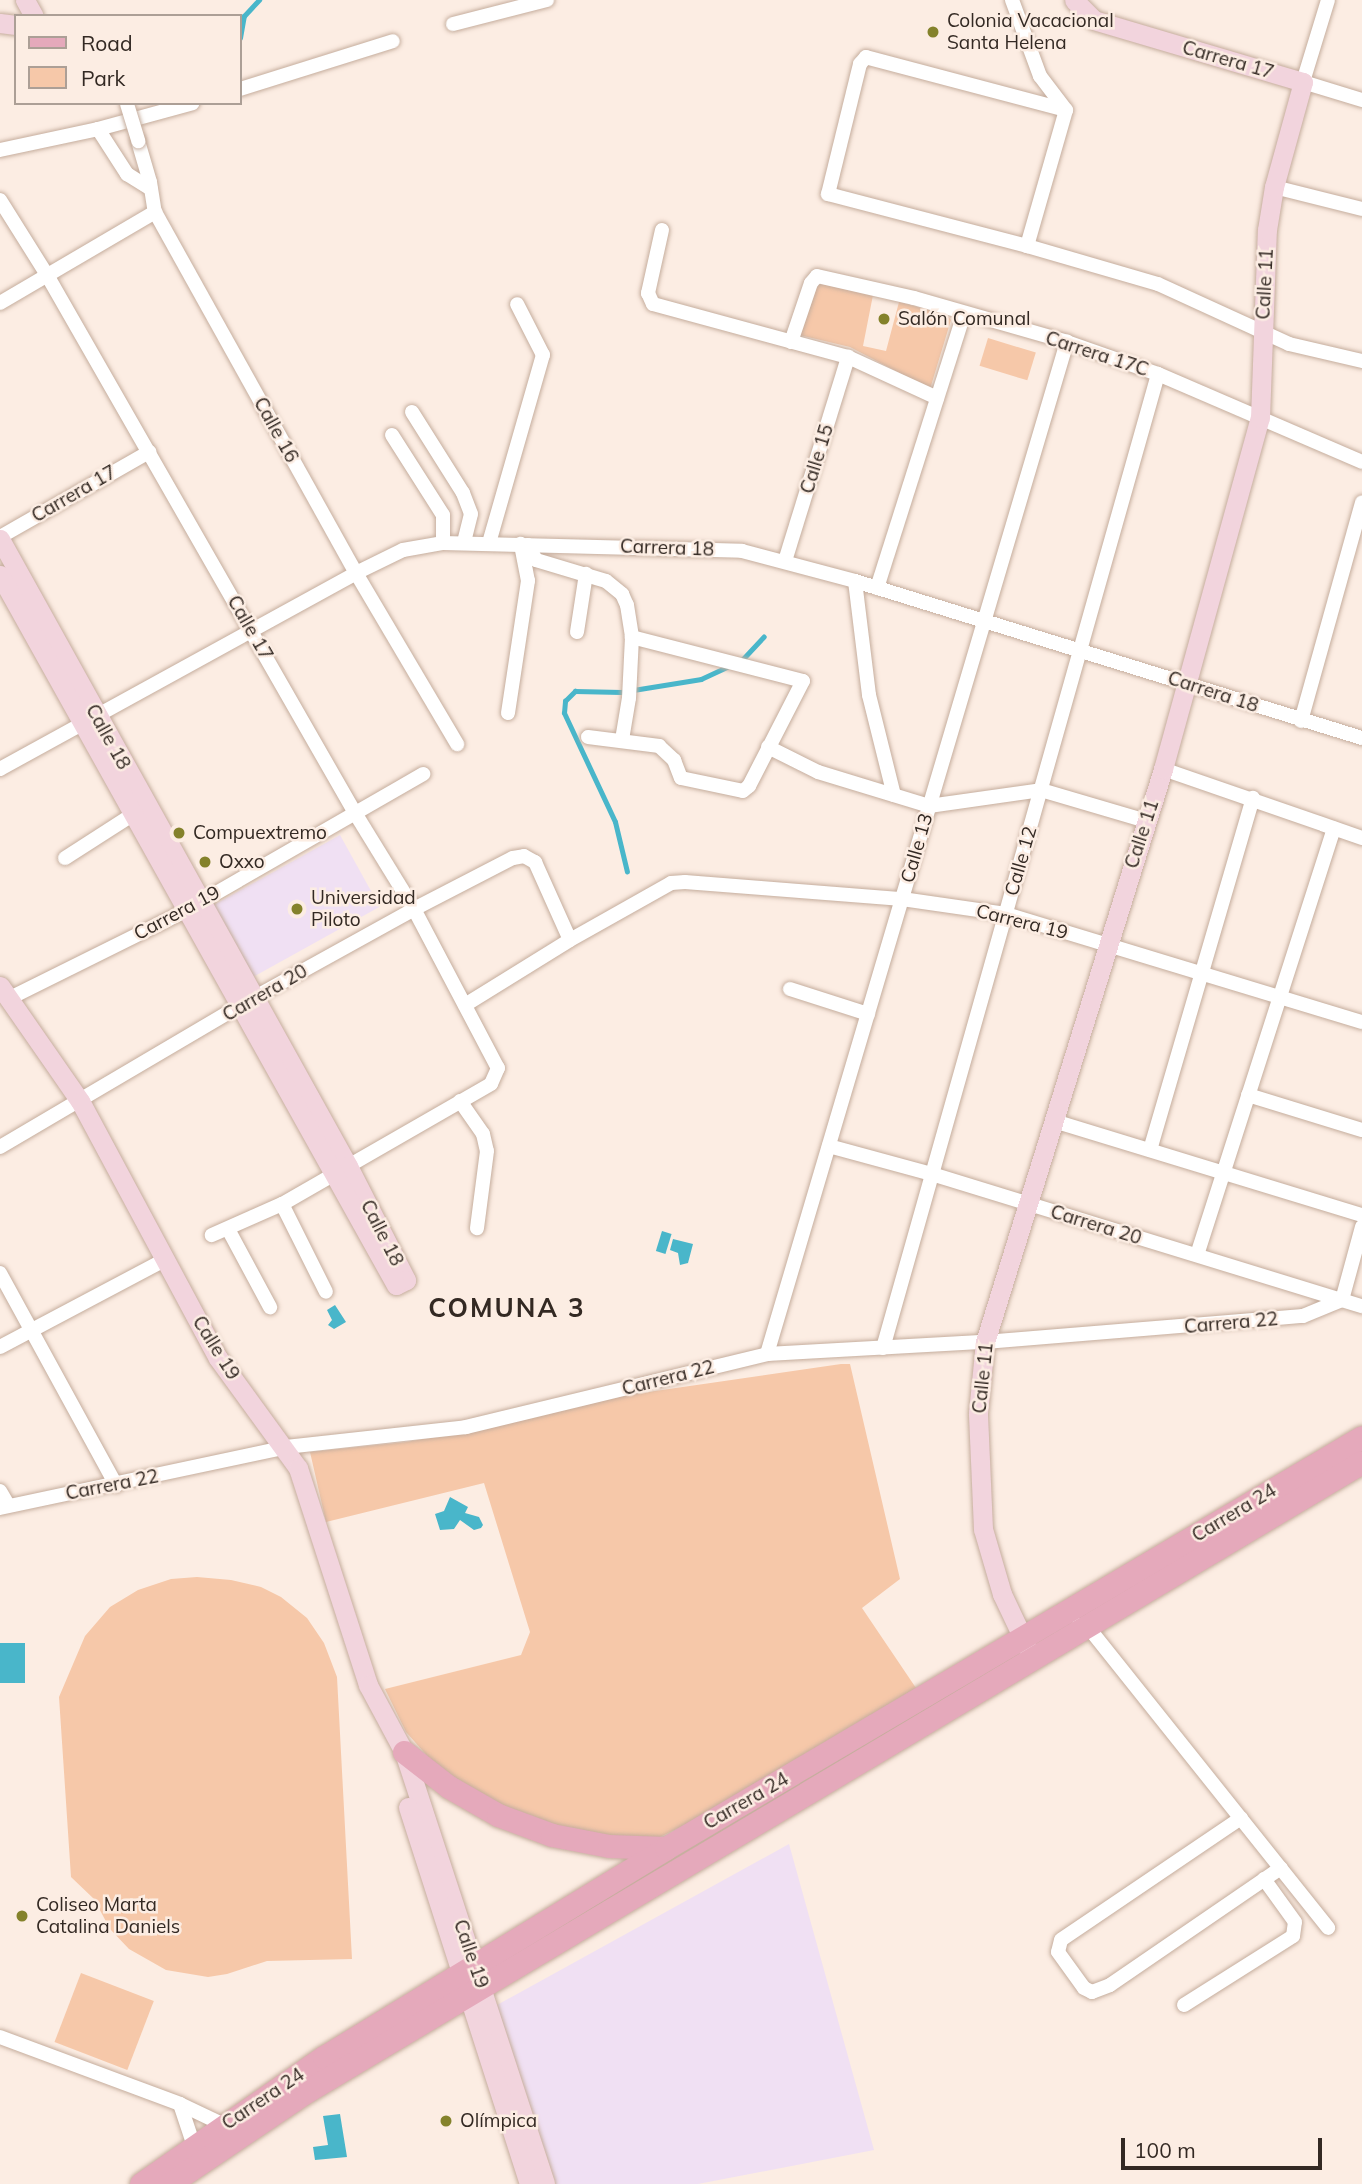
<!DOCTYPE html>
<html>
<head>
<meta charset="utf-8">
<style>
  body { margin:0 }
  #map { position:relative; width:1362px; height:2184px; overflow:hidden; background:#fcede3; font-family:Mulish,sans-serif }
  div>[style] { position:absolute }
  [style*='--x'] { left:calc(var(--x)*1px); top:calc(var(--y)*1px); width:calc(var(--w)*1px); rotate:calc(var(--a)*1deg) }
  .education>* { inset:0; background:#f0e0f3; transform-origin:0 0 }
  .green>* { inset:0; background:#f6c8a9; transform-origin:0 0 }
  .water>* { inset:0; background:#49b6ca; transform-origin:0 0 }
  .stream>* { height:4.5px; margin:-2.25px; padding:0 2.25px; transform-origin:2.25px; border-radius:2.25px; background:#49b6ca }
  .roads { filter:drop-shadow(0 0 2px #c5ad9d) drop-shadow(0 0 2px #c5ad9d) }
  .street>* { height:14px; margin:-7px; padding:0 7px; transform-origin:7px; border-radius:7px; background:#fff }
  .secondary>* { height:19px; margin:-9.5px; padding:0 9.5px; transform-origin:9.5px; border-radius:9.5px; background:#f2d4dd }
  .primary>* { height:23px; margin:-11.5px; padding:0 11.5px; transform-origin:11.5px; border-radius:11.5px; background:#e5a9bb }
  .bridges { filter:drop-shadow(0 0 2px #c5ad9d) drop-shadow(0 0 2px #c5ad9d) }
  .street-bridge>* { height:14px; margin:-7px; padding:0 7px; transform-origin:7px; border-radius:7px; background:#fff }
  .dots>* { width:19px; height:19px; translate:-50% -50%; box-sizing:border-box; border:4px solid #fcede3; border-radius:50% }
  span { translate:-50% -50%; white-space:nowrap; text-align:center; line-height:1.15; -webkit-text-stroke:5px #fcede3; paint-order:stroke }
  .poi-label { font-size:19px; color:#332923 }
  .left { translate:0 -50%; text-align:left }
  .street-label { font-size:19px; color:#332923 }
  .district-label { font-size:26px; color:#332923; font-weight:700; letter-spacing:2px }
  .legend { position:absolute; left:14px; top:14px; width:228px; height:91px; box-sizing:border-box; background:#fcede3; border:2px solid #ac9f96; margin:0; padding:9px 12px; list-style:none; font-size:21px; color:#332923 }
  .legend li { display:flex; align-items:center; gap:14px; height:35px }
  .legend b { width:35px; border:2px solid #ac9f96 }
  .scale { position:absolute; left:1121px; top:2138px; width:201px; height:32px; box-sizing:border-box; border:4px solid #332923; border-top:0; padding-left:9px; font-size:21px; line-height:24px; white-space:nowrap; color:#332923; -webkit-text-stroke:5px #fcede3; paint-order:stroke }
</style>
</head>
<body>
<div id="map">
  <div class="education">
    <i style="left:340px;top:835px;width:82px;height:147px;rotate:61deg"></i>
    <i style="clip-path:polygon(789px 1844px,874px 2150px,698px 2184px,556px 2184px,497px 2005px)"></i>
  </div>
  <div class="green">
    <i style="clip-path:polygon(821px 284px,873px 295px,863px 346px,886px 351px,899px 302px,947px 315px,951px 320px,930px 389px,850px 347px,795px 334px,810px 289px)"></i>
    <i style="left:988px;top:338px;width:50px;height:29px;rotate:17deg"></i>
    <i style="clip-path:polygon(841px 1364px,850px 1364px,900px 1579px,862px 1608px,916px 1688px,701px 1817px,660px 1837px,594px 1837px,502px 1809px,447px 1778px,406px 1732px,385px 1689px,521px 1655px,530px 1632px,484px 1483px,326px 1522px,310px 1452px,406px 1442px,481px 1429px,600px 1399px)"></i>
    <i style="clip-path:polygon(197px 1577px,231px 1580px,261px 1587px,281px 1597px,307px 1618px,324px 1643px,337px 1677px,352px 1959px,267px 1961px,227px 1974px,208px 1977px,166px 1970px,129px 1949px,110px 1929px,94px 1899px,71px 1877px,59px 1697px,85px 1636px,110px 1607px,138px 1590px,171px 1579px)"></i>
    <i style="left:81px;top:1973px;width:78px;height:74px;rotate:21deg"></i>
  </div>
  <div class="water">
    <i style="left:662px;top:1231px;width:10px;height:21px;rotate:17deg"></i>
    <i style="clip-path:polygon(673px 1239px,693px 1244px,688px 1263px,680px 1265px,678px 1253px,670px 1250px)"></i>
    <i style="clip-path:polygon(335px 1305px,346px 1322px,334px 1329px,328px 1325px,332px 1320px,327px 1310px)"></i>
    <i style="clip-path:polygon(450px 1497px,468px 1507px,465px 1513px,479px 1517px,483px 1525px,481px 1528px,474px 1530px,460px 1520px,454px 1529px,440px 1530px,435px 1514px,444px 1511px)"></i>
    <i style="left:0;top:1643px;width:25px;height:40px"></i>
    <i style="clip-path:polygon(340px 2114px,347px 2157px,315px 2160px,313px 2147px,328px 2145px,323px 2116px)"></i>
  </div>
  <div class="stream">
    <i style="--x:240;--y:38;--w:22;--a:-80"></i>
    <i style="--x:244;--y:16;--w:22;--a:-47"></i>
    <i style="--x:741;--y:661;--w:33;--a:-47"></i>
    <i style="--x:627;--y:872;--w:51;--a:-103.5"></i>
    <i style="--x:615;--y:822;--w:120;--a:-115.1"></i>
    <i style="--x:564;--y:713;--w:12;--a:-85"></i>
    <i style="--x:565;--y:701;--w:14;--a:-45"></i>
    <i style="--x:575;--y:691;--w:46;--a:1.2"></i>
    <i style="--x:621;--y:692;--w:81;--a:-9.2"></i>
    <i style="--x:701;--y:679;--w:31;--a:-25"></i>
  </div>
  <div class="roads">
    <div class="street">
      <i style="--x:1012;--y:0;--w:81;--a:69.8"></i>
      <i style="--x:1040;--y:76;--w:43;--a:52.6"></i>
      <i style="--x:1328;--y:0;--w:86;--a:107"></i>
      <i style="--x:1303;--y:82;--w:62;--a:17"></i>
      <i style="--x:453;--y:24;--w:97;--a:-14.3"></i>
      <i style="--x:240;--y:89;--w:160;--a:-17.4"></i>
      <i style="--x:1066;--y:110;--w:207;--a:-165.2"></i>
      <i style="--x:866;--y:57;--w:9;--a:131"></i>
      <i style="--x:860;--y:64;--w:134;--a:103.8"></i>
      <i style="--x:828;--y:194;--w:206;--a:14.6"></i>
      <i style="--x:1027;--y:246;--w:136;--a:16.2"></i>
      <i style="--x:1158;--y:284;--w:144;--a:24.6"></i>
      <i style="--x:1289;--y:344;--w:75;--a:13.1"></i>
      <i style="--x:98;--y:129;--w:54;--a:57.2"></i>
      <i style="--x:127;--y:174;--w:28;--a:32"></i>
      <i style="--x:138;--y:141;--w:43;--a:73.7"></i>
      <i style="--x:150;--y:182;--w:30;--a:81"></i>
      <i style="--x:155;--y:212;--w:413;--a:60.9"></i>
      <i style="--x:356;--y:573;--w:199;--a:59.4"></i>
      <i style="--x:0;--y:150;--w:100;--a:-12.1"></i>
      <i style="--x:98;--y:129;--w:98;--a:-15.3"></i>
      <i style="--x:1274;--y:187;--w:91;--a:14"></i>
      <i style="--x:0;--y:200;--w:89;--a:57.9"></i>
      <i style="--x:47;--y:275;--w:620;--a:60.21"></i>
      <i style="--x:355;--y:813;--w:113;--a:58.4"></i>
      <i style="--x:414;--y:909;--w:180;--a:62.2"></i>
      <i style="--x:498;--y:1068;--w:17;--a:114"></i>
      <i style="--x:491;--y:1084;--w:241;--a:150.1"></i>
      <i style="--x:282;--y:1204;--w:77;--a:156.1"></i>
      <i style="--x:662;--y:230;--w:65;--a:102.5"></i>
      <i style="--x:648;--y:293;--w:12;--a:66"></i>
      <i style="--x:653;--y:304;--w:202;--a:15.2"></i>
      <i style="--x:848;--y:357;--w:98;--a:24.7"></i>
      <i style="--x:1027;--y:246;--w:141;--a:-74"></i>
      <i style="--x:0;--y:303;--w:180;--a:-30.4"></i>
      <i style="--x:791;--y:342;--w:62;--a:-71.3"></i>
      <i style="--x:811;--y:283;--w:9;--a:-49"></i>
      <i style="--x:817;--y:276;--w:99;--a:12.8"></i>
      <i style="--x:914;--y:298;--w:159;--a:16"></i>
      <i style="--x:1067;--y:342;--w:96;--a:19.4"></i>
      <i style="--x:1158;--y:374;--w:222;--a:23.3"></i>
      <i style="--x:412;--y:412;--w:96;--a:57.8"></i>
      <i style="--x:463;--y:493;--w:22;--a:69"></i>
      <i style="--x:471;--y:514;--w:29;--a:104"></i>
      <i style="--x:392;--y:435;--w:95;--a:57.5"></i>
      <i style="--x:443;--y:515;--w:28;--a:90"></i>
      <i style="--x:0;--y:537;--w:172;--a:-29.7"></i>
      <i style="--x:489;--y:543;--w:196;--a:-74"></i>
      <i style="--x:543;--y:355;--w:57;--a:-117"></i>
      <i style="--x:528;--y:545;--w:17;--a:62"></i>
      <i style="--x:536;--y:560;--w:73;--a:16.7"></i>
      <i style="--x:606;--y:581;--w:21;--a:39"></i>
      <i style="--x:622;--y:594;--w:12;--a:66"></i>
      <i style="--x:627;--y:605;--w:32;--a:81"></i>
      <i style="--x:632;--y:637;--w:61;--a:92.8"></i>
      <i style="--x:629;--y:698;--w:43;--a:99.5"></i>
      <i style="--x:785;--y:561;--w:214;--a:-72.8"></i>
      <i style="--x:855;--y:581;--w:115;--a:83"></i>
      <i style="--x:869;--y:695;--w:103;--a:76"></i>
      <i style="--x:877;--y:588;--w:288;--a:-72.4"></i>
      <i style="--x:577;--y:632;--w:59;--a:-81.2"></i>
      <i style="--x:508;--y:713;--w:134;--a:-81.4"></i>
      <i style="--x:528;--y:581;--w:38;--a:-101"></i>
      <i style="--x:1301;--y:721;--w:227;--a:-74.4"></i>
      <i style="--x:588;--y:737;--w:72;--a:7.2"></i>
      <i style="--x:659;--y:746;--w:21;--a:43"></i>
      <i style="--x:674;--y:760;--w:19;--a:69"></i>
      <i style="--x:681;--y:778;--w:63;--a:11.8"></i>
      <i style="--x:743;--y:791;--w:8;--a:-40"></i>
      <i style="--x:749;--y:786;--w:118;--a:-62.8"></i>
      <i style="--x:803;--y:681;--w:177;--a:-165.6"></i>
      <i style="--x:768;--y:747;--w:56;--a:26.6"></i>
      <i style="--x:818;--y:772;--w:116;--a:17"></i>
      <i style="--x:929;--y:806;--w:113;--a:-8.1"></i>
      <i style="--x:1041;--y:790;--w:109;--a:16.4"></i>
      <i style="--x:0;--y:769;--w:406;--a:-28.8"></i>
      <i style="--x:356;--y:573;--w:52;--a:-26.1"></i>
      <i style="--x:403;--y:550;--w:41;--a:-9.9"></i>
      <i style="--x:443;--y:543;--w:299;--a:1.5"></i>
      <i style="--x:742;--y:551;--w:117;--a:14.9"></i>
      <i style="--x:855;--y:581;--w:531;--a:17.21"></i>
      <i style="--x:1163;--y:769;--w:211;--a:19.1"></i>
      <i style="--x:65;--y:858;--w:80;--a:-32.7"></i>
      <i style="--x:790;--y:989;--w:82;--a:17.8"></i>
      <i style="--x:10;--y:998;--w:195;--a:-26.4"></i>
      <i style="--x:185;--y:911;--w:275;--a:-29.9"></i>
      <i style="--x:465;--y:1005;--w:123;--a:-31.8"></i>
      <i style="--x:570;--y:940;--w:116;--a:-29.4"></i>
      <i style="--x:671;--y:883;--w:14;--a:-4"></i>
      <i style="--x:685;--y:882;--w:218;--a:4.5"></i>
      <i style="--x:902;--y:899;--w:105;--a:8.2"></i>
      <i style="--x:1006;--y:914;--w:372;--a:16.9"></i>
      <i style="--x:1248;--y:1095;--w:119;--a:17.1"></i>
      <i style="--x:460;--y:1101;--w:40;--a:55.1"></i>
      <i style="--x:483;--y:1134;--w:17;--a:77"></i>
      <i style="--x:487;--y:1151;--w:78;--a:97.4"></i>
      <i style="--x:1054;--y:1121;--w:322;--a:17"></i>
      <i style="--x:829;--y:1146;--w:107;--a:15.2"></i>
      <i style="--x:932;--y:1174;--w:450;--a:17.1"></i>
      <i style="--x:0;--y:1147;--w:280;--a:-30.5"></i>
      <i style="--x:241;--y:1005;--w:198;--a:-29"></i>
      <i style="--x:414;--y:909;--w:111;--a:-27.3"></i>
      <i style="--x:513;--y:858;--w:11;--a:-10"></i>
      <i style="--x:524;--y:856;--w:13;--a:29"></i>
      <i style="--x:535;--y:862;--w:85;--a:65.8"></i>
      <i style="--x:1150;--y:1150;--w:367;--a:-73.7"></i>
      <i style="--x:282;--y:1204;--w:98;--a:63.4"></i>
      <i style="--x:228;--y:1229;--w:89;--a:61.7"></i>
      <i style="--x:1197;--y:1255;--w:448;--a:-72.2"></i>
      <i style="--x:0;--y:1273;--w:242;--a:61.3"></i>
      <i style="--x:0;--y:1347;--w:188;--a:-27.9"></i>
      <i style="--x:883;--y:1348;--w:1012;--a:-74.23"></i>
      <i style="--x:767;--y:1354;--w:1056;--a:-73.49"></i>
      <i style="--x:0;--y:1491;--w:16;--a:60"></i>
      <i style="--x:0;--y:1508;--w:292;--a:-12"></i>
      <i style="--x:286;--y:1447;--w:181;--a:-6.3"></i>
      <i style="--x:466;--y:1427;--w:310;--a:-13.6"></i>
      <i style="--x:767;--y:1354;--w:218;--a:-3.2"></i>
      <i style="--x:985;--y:1342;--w:319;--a:-4.7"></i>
      <i style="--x:1303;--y:1316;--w:42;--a:-22.3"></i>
      <i style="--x:1342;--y:1300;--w:76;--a:-74.7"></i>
      <i style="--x:1079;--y:1625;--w:9;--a:13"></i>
      <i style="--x:1088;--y:1627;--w:385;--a:51.4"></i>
      <i style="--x:1241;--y:1818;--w:217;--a:145.9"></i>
      <i style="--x:1061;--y:1940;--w:12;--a:104"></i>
      <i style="--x:1058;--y:1952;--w:44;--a:54.2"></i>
      <i style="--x:1084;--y:1988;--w:9;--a:27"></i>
      <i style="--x:1092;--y:1992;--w:19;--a:-21"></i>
      <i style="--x:1110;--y:1985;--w:207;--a:-34.4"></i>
      <i style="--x:1184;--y:2005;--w:129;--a:-32.3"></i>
      <i style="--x:1293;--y:1936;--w:14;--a:-82"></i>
      <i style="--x:1295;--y:1922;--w:53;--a:-125.8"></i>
      <i style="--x:0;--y:2037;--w:192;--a:20.4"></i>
      <i style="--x:180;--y:2104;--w:49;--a:25.5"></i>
      <i style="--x:180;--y:2104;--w:44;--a:71.6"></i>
    </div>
    <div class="secondary">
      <i style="--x:25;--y:0;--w:18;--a:61"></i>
      <i style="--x:0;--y:23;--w:16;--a:7"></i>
      <i style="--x:0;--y:539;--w:717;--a:60.97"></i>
      <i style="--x:348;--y:1166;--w:128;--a:63"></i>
      <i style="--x:406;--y:1280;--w:11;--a:153"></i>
      <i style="--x:396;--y:1285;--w:813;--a:-119.15"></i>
      <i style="--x:0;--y:986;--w:140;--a:55.2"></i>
      <i style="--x:80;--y:1101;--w:292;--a:61.8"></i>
      <i style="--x:218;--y:1358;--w:136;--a:54"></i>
      <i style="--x:298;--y:1468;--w:228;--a:72.1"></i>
      <i style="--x:368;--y:1685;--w:76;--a:61.8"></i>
      <i style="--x:404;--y:1752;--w:454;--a:71.9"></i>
      <i style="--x:1028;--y:1649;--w:61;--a:-115.3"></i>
      <i style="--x:1002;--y:1594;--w:68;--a:-106.3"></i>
      <i style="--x:983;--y:1529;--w:116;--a:-92.5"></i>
      <i style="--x:978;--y:1413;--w:71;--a:-84.4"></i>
      <i style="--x:985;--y:1342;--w:600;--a:-72.74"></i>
      <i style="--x:1163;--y:769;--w:364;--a:-74.6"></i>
      <i style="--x:1260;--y:418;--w:188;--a:-87.9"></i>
      <i style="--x:1267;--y:230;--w:44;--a:-80.8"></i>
      <i style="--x:1274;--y:187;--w:109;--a:-74.6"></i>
      <i style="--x:1303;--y:82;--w:218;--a:-163.5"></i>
      <i style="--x:1094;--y:20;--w:28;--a:-135"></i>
      <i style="--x:408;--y:1807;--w:396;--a:72.2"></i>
    </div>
    <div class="primary">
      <i style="--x:404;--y:1752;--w:57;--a:37.9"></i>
      <i style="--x:449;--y:1787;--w:56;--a:29.7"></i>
      <i style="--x:498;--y:1815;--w:58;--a:20.3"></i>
      <i style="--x:552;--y:1835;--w:58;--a:10.9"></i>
      <i style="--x:609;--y:1846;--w:57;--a:2"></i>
      <i style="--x:141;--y:2184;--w:223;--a:-34.8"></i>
      <i style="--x:324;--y:2057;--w:401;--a:-31.4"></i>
      <i style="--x:666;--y:1848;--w:808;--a:-30.56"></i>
      <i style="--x:169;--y:2184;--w:166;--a:-34"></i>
      <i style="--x:307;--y:2091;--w:1228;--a:-30.8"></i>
    </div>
  </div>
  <div class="bridges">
    <div class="street-bridge">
      <i style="--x:127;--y:104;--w:39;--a:73"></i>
    </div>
  </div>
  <div class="dots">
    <i style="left:933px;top:32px;background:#84822b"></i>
    <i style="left:884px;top:319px;background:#84822b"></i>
    <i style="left:179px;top:833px;background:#84822b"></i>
    <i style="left:205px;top:862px;background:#84822b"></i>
    <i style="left:297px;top:909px;background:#84822b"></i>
    <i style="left:22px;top:1916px;background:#84822b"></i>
    <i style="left:446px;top:2121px;background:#84822b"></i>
  </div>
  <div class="poi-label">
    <span class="left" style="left:947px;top:32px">Colonia Vacacional<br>Santa Helena</span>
    <span class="left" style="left:898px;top:319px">Salón Comunal</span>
    <span class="left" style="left:193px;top:833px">Compuextremo</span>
    <span class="left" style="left:219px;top:862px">Oxxo</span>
    <span class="left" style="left:311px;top:909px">Universidad<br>Piloto</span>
    <span class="left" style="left:36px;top:1916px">Coliseo Marta<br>Catalina Daniels</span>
    <span class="left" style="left:460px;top:2121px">Olímpica</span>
  </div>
  <div class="street-label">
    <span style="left:1228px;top:60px;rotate:16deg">Carrera 17</span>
    <span style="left:1265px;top:284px;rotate:-87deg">Calle 11</span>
    <span style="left:1097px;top:354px;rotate:18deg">Carrera 17C</span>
    <span style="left:276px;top:430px;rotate:61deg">Calle 16</span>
    <span style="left:817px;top:459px;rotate:-73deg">Calle 15</span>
    <span style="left:74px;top:494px;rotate:-30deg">Carrera 17</span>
    <span style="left:667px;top:548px;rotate:2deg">Carrera 18</span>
    <span style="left:250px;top:628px;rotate:60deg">Calle 17</span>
    <span style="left:1213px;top:692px;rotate:18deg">Carrera 18</span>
    <span style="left:108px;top:737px;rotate:61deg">Calle 18</span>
    <span style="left:1142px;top:834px;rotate:-72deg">Calle 11</span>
    <span style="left:917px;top:848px;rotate:-74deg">Calle 13</span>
    <span style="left:1021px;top:861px;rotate:-74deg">Calle 12</span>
    <span style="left:177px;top:913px;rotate:-28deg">Carrera 19</span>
    <span style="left:1022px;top:922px;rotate:14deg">Carrera 19</span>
    <span style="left:265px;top:993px;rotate:-30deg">Carrera 20</span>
    <span style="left:1096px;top:1225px;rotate:17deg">Carrera 20</span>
    <span style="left:382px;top:1233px;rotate:63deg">Calle 18</span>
    <span style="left:1231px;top:1323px;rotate:-5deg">Carrera 22</span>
    <span style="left:216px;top:1348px;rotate:58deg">Calle 19</span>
    <span style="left:668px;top:1378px;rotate:-14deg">Carrera 22</span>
    <span style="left:983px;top:1378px;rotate:-84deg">Calle 11</span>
    <span style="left:112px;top:1485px;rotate:-11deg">Carrera 22</span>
    <span style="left:1234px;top:1513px;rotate:-31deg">Carrera 24</span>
    <span style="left:746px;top:1801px;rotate:-30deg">Carrera 24</span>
    <span style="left:471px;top:1954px;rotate:71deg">Calle 19</span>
    <span style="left:263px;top:2099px;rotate:-34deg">Carrera 24</span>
  </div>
  <div class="district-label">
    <span style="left:507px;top:1308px">COMUNA 3</span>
  </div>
  <ul class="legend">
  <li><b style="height:9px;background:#e5a9bb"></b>Road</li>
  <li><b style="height:19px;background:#f6c8a9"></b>Park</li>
  </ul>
  <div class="scale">100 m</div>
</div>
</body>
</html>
